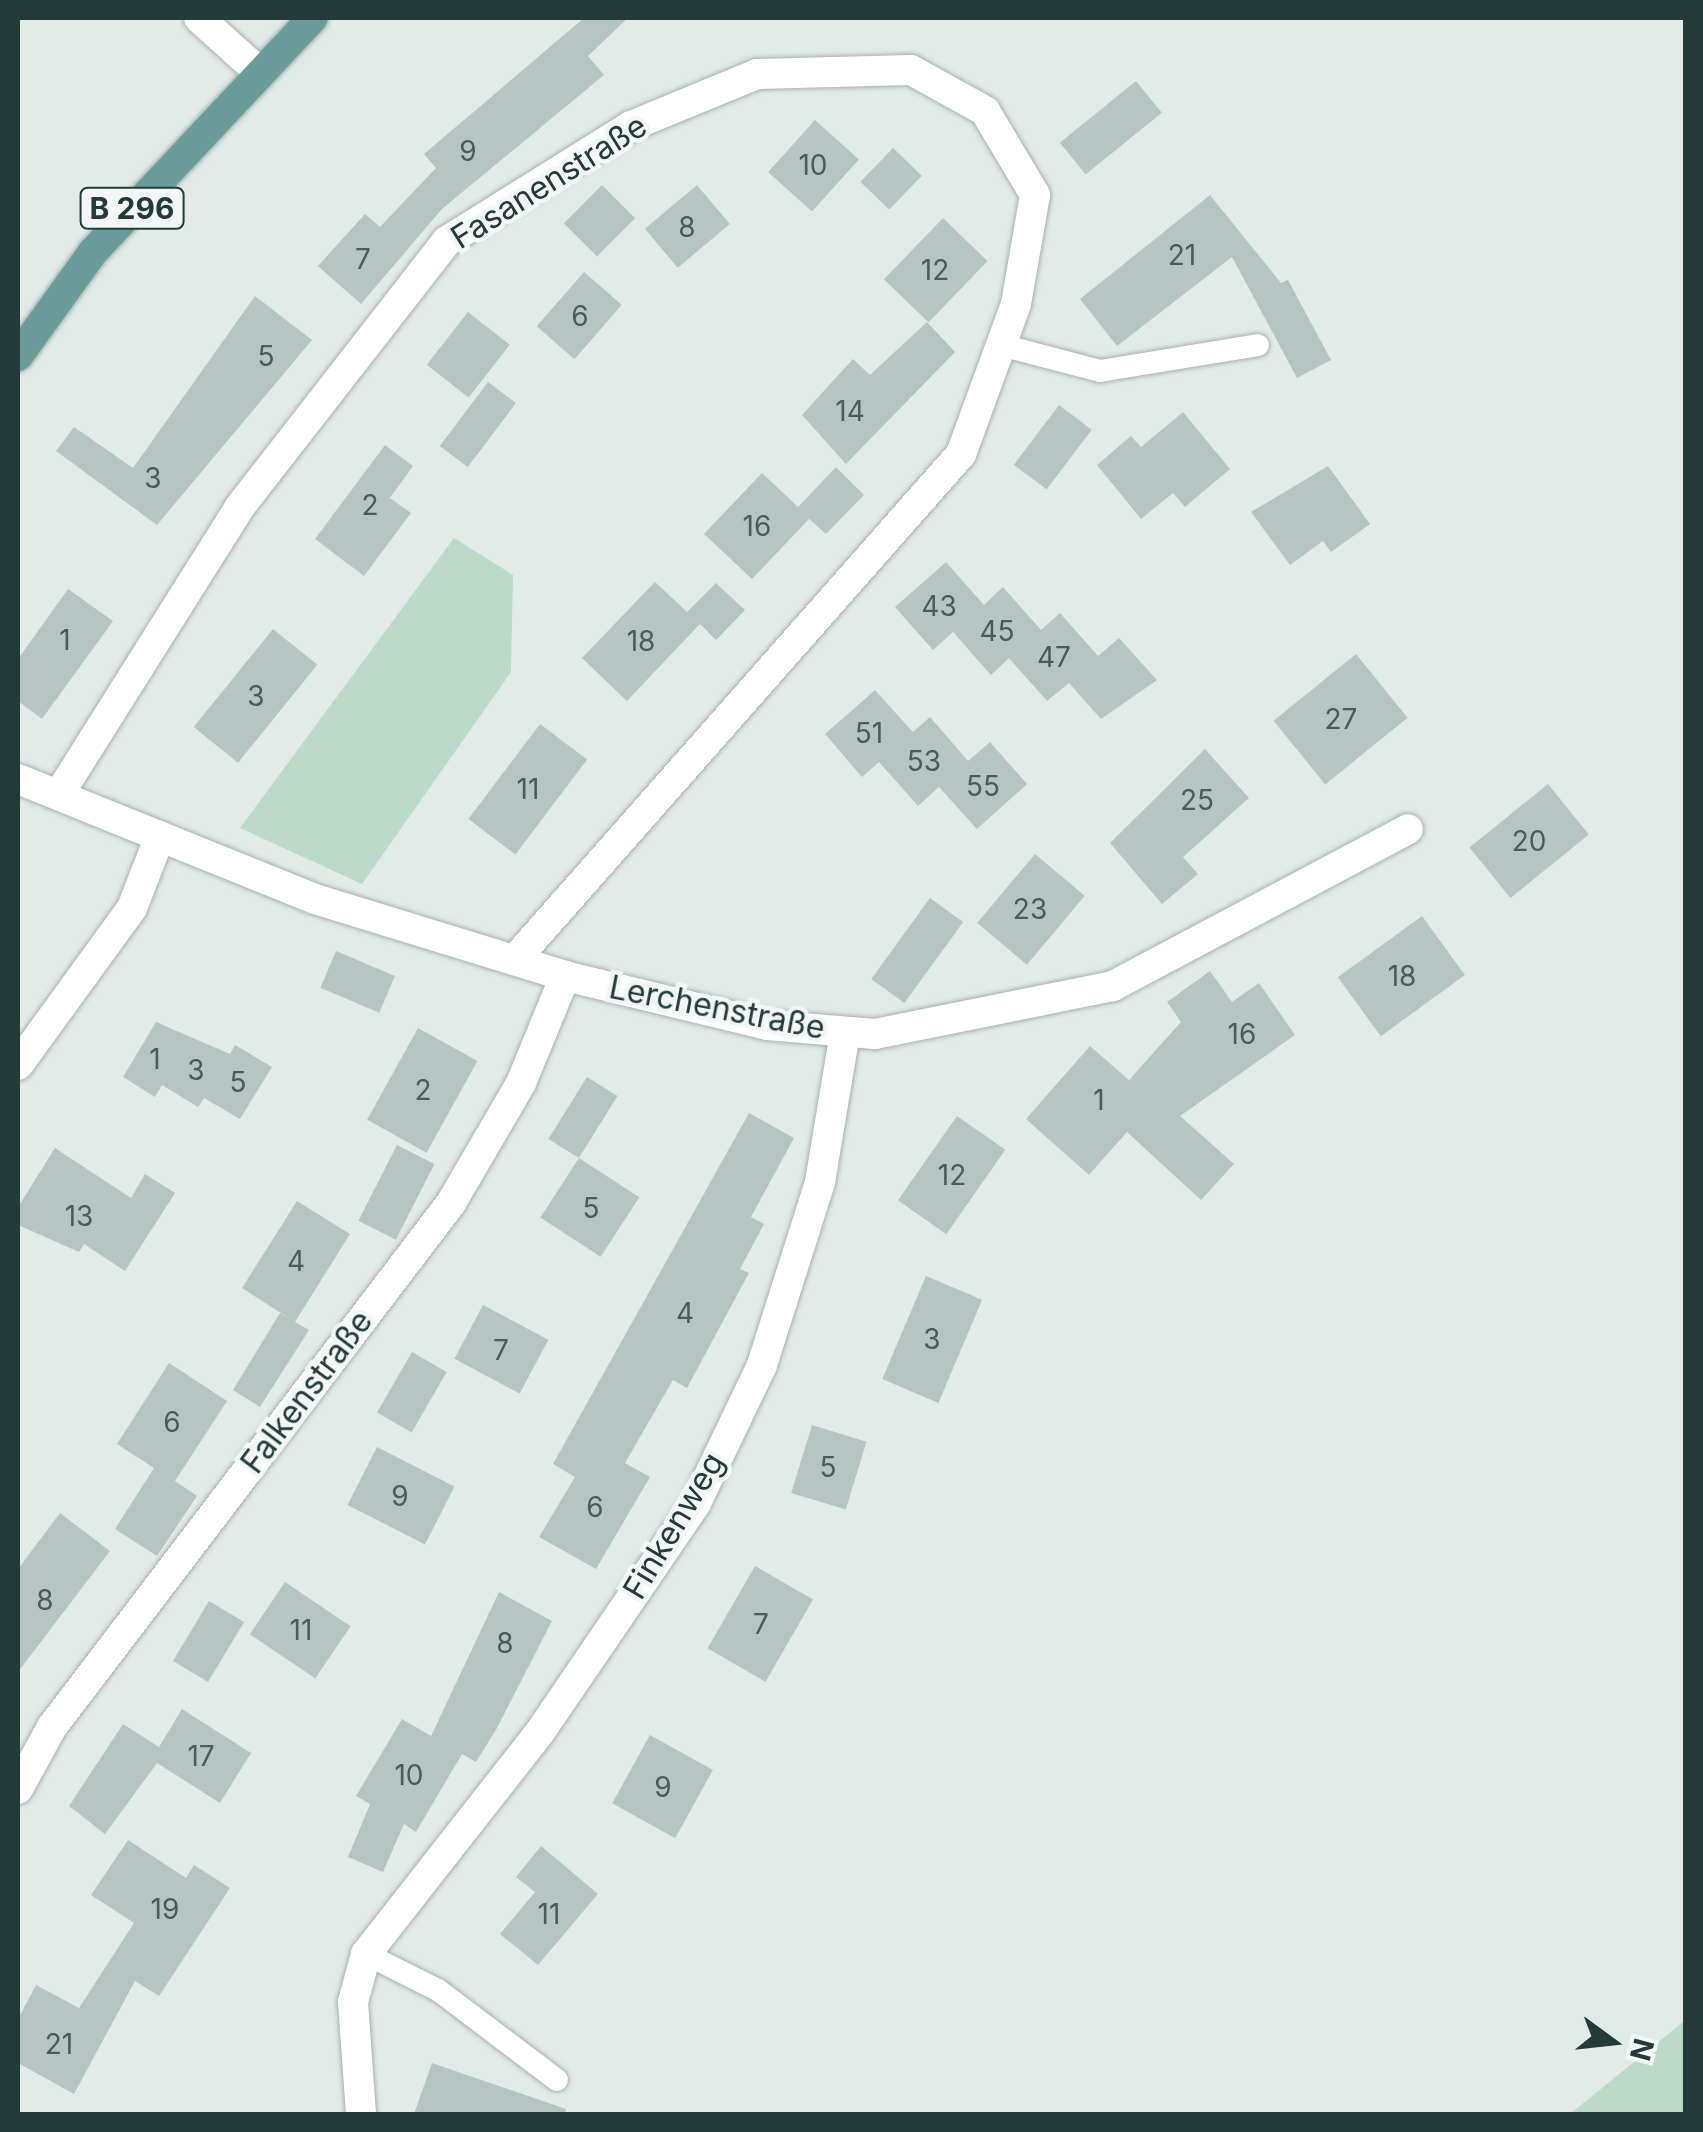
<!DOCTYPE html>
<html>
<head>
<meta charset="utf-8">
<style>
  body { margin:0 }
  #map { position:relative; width:1703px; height:2132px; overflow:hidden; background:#e2ebe8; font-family:Inter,sans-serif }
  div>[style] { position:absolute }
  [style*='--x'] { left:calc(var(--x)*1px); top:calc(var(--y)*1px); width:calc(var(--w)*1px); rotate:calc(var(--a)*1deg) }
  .green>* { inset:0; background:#bcdaca }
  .building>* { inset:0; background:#b7c5c2; transform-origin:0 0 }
  .roads { filter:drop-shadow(0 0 2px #a5b2b0) drop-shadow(0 0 2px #a5b2b0) }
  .lane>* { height:22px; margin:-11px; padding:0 11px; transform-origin:11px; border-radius:11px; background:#fff }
  .street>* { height:30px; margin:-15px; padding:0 15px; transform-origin:15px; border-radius:15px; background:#fff }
  .primary>* { height:30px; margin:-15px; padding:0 15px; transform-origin:15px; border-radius:15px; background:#6a9c99 }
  span { translate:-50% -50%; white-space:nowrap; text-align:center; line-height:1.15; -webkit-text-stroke:9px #f2f7f6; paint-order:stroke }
  .number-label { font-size:28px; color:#485d5a }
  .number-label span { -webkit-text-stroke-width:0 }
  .shield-label span { padding:2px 8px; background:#f2f7f6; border:2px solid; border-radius:8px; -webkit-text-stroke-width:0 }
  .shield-label { font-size:30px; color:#233a38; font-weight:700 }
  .street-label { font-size:32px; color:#233a38 }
  .frame { position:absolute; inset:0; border:20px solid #233a38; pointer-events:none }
  .north { position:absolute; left:1563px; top:1992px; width:100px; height:100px; -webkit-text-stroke:8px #f2f7f6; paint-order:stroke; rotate:105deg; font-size:28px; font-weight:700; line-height:40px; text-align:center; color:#233a38 }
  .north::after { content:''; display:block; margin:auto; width:35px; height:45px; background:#233a38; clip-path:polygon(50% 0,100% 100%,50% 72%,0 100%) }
</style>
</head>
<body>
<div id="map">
  <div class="green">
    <i style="clip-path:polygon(454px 538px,513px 575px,511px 672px,362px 884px,240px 828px)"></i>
    <i style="clip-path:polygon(1685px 2020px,1685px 2114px,1570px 2114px,1672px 2031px)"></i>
  </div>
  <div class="building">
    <i style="clip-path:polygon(584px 18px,628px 18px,588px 56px,604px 75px,442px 209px,361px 304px,318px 266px,365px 214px,380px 227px,436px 168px,424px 154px)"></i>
    <i style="left:1136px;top:81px;width:41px;height:98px;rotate:51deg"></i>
    <i style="left:815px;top:120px;width:59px;height:70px;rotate:42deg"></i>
    <i style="left:893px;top:148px;width:40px;height:47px;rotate:44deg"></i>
    <i style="left:602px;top:185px;width:47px;height:54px;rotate:45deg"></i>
    <i style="left:697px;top:185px;width:51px;height:68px;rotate:50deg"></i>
    <i style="clip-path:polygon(1210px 195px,1281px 283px,1288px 280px,1331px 360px,1297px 378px,1232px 257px,1117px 346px,1080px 299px)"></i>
    <i style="left:943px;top:218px;width:62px;height:85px;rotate:44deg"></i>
    <i style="left:584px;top:272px;width:50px;height:72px;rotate:41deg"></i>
    <i style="clip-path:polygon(255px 296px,312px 340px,157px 525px,56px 451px,74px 427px,133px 468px)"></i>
    <i style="left:468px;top:312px;width:53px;height:67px;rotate:38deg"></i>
    <i style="clip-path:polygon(927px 322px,955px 352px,846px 464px,802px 415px,853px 359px,870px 375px)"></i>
    <i style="left:488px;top:382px;width:35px;height:80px;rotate:37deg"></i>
    <i style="left:1059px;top:405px;width:41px;height:75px;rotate:37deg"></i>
    <i style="clip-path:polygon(1183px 412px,1230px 469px,1185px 507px,1173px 493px,1141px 519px,1097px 465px,1131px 436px,1141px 447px)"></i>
    <i style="clip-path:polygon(385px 445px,413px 466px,390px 498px,411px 513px,364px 576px,315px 539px)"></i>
    <i style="clip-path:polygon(1328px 466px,1370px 524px,1331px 552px,1323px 541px,1290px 565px,1251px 512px)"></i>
    <i style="clip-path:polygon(836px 467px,864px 495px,826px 534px,809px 519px,752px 579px,704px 534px,762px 473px,798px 507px)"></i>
    <i style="clip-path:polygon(946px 562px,984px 605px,1003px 587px,1041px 630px,1060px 613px,1098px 656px,1119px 638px,1157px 680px,1101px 719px,1069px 683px,1047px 701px,1009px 658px,991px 675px,953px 632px,933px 650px,895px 607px)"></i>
    <i style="clip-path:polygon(655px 582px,687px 612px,716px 583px,745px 610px,716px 640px,700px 624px,627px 701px,582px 658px)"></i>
    <i style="clip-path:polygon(68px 589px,113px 621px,42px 719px,18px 701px,18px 659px)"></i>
    <i style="left:273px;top:629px;width:57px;height:126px;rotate:39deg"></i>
    <i style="left:1356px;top:654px;width:82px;height:106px;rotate:51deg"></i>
    <i style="clip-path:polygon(875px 690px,913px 732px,930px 717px,968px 761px,990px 742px,1027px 784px,977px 829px,939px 787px,918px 806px,879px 762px,862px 777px,825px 734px)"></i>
    <i style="left:540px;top:724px;width:59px;height:119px;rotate:37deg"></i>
    <i style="clip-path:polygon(1205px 749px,1249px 798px,1183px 857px,1198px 874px,1162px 904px,1110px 843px)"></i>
    <i style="left:1548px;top:784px;width:65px;height:101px;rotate:51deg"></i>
    <i style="left:1035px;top:854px;width:65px;height:90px;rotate:40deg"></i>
    <i style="left:930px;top:898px;width:41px;height:100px;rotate:36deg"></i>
    <i style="left:1422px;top:916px;width:73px;height:104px;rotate:54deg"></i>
    <i style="left:336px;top:951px;width:64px;height:40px;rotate:23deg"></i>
    <i style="clip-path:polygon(1210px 971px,1232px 1002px,1259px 983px,1295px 1035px,1180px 1116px,1234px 1164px,1201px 1200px,1127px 1132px,1089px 1175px,1026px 1119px,1090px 1046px,1129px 1080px,1181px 1022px,1167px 1002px)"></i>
    <i style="clip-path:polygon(156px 1022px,230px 1054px,235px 1045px,272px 1067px,240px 1119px,204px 1098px,198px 1107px,162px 1085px,155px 1097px,123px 1077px)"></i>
    <i style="left:418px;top:1028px;width:68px;height:105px;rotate:29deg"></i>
    <i style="left:587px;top:1077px;width:36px;height:73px;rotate:32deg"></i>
    <i style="clip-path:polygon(749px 1113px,794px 1138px,751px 1217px,764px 1224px,740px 1269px,749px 1273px,687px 1388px,673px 1380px,625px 1463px,650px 1477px,596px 1569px,539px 1537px,575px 1477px,553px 1464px)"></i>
    <i style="left:957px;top:1116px;width:59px;height:103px;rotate:35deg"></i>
    <i style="left:397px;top:1145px;width:42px;height:85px;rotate:27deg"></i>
    <i style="clip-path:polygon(55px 1148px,131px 1198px,145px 1174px,175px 1193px,125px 1271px,84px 1244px,79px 1252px,18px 1225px,18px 1207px)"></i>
    <i style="left:579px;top:1158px;width:72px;height:71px;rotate:33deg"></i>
    <i style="clip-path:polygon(297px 1201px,350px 1234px,295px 1322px,309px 1330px,260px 1407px,233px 1390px,280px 1313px,292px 1320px,242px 1288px)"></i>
    <i style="left:926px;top:1276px;width:61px;height:112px;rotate:23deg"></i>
    <i style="left:483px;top:1305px;width:74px;height:61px;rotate:28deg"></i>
    <i style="left:412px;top:1352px;width:40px;height:70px;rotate:30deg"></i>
    <i style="clip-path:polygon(169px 1363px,227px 1401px,175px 1481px,197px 1496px,157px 1556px,115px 1529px,154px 1468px,117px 1444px)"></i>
    <i style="left:812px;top:1425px;width:57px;height:71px;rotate:17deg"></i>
    <i style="left:377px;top:1447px;width:87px;height:65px;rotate:27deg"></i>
    <i style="clip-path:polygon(60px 1513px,110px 1551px,18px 1672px,18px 1569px)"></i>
    <i style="left:755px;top:1566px;width:67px;height:95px;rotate:30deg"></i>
    <i style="left:285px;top:1582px;width:79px;height:63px;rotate:34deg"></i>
    <i style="clip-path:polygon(499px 1592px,552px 1621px,497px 1728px,476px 1762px,462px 1754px,416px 1832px,404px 1824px,383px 1872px,348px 1857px,370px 1804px,356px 1796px,402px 1719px,431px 1736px)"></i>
    <i style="left:209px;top:1601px;width:41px;height:70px;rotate:31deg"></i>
    <i style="clip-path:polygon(182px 1709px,251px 1753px,220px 1803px,157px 1763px,105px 1834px,69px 1806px,123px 1724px,159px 1747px)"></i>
    <i style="left:650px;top:1735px;width:72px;height:78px;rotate:29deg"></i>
    <i style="clip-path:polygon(128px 1840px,186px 1878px,194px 1865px,230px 1888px,159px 1996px,135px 1981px,74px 2094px,18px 2063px,18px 2019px,36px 1985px,79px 2008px,134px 1923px,91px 1895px)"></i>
    <i style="clip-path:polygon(541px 1846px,598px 1894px,538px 1965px,500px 1934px,535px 1892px,516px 1877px)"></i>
    <i style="clip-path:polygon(432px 2063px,566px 2109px,565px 2114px,414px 2114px)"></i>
  </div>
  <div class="roads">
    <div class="lane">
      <i style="--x:1001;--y:345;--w:102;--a:14.7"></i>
      <i style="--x:1100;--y:371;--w:160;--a:-9.3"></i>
      <i style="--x:366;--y:1954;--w:80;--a:26.6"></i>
      <i style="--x:438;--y:1990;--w:149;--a:37.1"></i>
    </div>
    <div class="street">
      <i style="--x:199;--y:18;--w:81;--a:42"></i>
      <i style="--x:18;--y:779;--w:320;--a:22"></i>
      <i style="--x:315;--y:899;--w:262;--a:17.1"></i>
      <i style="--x:565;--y:976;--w:208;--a:13.6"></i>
      <i style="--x:767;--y:1025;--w:108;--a:4.8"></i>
      <i style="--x:875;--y:1034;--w:243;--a:-11.4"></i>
      <i style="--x:1113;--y:986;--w:334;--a:-28"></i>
      <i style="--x:61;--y:791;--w:334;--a:-57.8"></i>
      <i style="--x:239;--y:508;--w:338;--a:-52.1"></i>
      <i style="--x:447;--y:241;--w:217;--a:-32"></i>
      <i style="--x:631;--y:126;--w:136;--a:-22.4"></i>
      <i style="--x:757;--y:74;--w:154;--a:-1.5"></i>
      <i style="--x:911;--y:70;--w:85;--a:29"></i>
      <i style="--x:985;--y:111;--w:98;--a:59.2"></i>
      <i style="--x:1035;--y:195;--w:111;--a:99.9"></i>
      <i style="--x:1016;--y:304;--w:160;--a:110.1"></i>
      <i style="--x:961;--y:454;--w:668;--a:131.42"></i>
      <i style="--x:18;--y:1065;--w:194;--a:-54"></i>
      <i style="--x:132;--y:908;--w:77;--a:-68.7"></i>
      <i style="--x:18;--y:1789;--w:71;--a:-61.3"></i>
      <i style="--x:52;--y:1727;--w:659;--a:-52.71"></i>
      <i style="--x:451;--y:1203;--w:139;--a:-59.7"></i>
      <i style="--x:521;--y:1083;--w:116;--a:-67.6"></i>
      <i style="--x:361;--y:2114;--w:112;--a:-94.1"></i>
      <i style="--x:353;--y:2002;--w:50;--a:-74.8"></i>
      <i style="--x:366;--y:1954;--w:282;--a:-51.9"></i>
      <i style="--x:540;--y:1732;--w:277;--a:-55.7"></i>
      <i style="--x:696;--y:1503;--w:153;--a:-64.4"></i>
      <i style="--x:762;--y:1365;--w:192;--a:-72.4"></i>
      <i style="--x:820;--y:1182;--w:151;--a:-80.5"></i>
    </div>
    <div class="primary">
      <i style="--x:18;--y:356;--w:128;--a:-54.2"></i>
      <i style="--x:93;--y:252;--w:321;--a:-46.8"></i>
    </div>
  </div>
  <div class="number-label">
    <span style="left:468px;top:151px">9</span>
    <span style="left:813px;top:165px">10</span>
    <span style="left:687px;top:227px">8</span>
    <span style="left:1182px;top:255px">21</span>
    <span style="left:363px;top:259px">7</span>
    <span style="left:935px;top:270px">12</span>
    <span style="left:580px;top:316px">6</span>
    <span style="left:266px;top:356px">5</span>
    <span style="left:850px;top:411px">14</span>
    <span style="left:153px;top:478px">3</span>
    <span style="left:370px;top:505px">2</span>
    <span style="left:757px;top:526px">16</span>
    <span style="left:939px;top:606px">43</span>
    <span style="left:997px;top:631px">45</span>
    <span style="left:65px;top:640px">1</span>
    <span style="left:641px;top:641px">18</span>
    <span style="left:1054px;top:657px">47</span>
    <span style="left:256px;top:696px">3</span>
    <span style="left:1341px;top:719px">27</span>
    <span style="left:869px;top:733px">51</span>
    <span style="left:924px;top:761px">53</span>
    <span style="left:983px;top:786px">55</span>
    <span style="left:528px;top:789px">11</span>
    <span style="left:1197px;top:800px">25</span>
    <span style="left:1529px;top:841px">20</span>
    <span style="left:1030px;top:909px">23</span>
    <span style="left:1402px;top:976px">18</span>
    <span style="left:1242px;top:1034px">16</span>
    <span style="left:155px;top:1059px">1</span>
    <span style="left:196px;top:1070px">3</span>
    <span style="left:238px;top:1082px">5</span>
    <span style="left:423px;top:1090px">2</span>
    <span style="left:1099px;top:1100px">1</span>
    <span style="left:952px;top:1175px">12</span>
    <span style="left:591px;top:1208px">5</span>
    <span style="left:79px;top:1216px">13</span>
    <span style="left:296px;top:1261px">4</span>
    <span style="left:685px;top:1313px">4</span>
    <span style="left:932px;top:1339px">3</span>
    <span style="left:501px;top:1350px">7</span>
    <span style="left:172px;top:1422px">6</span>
    <span style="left:828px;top:1467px">5</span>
    <span style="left:400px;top:1496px">9</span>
    <span style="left:595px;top:1507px">6</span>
    <span style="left:45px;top:1600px">8</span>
    <span style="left:761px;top:1624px">7</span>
    <span style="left:301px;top:1630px">11</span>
    <span style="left:505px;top:1643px">8</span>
    <span style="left:201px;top:1756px">17</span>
    <span style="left:409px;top:1775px">10</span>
    <span style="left:663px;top:1787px">9</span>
    <span style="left:165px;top:1909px">19</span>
    <span style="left:549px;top:1914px">11</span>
    <span style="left:59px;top:2044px">21</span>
  </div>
  <div class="shield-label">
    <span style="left:132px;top:208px">B 296</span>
  </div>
  <div class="street-label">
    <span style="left:549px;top:182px;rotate:-32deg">Fasanenstraße</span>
    <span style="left:717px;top:1008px;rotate:11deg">Lerchenstraße</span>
    <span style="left:307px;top:1392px;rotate:-53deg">Falkenstraße</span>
    <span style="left:674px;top:1526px;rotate:-59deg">Finkenweg</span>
  </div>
  <div class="frame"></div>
  <div class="north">N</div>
</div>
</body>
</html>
